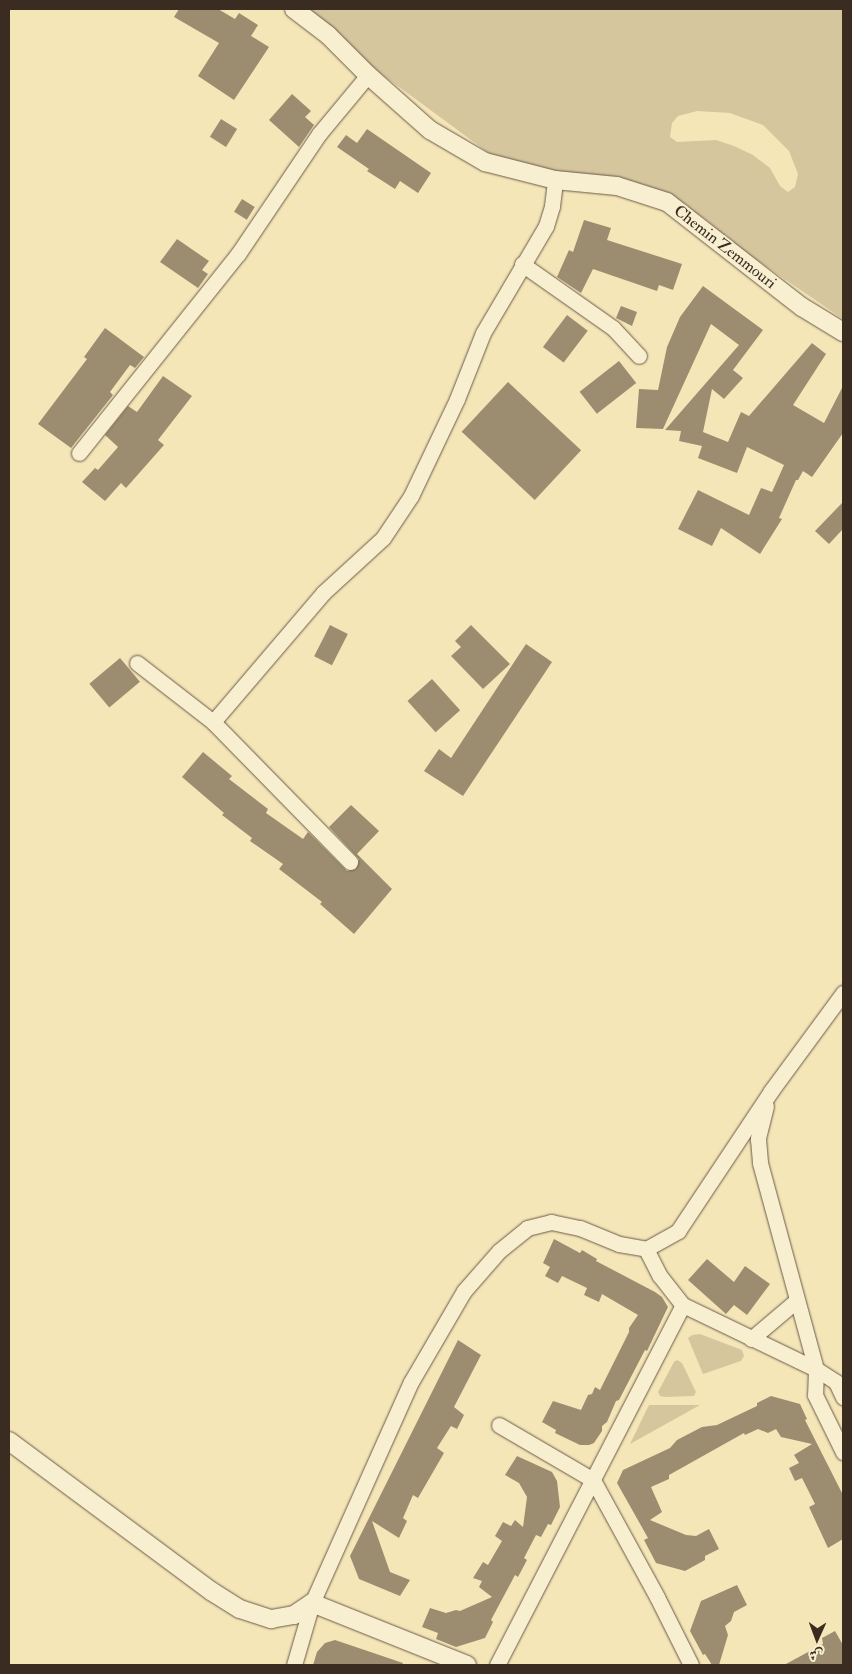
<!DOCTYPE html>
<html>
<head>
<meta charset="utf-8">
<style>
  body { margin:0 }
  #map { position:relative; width:852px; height:1674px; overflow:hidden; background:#f5e6b8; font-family:"IM FELL Double Pica",Amiri,serif }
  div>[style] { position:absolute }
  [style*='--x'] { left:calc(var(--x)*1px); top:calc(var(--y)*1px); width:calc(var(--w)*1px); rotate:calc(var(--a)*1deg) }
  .green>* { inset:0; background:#d5c69e }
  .building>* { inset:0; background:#9c8d70; transform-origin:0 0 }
  .roads { filter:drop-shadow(0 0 1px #6a5a48) drop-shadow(0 0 1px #6a5a48) }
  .minor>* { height:15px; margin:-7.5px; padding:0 7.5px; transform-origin:7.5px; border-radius:7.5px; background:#f8efd1 }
  .tertiary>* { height:18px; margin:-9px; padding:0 9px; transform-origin:9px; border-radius:9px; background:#f8efd1 }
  span { translate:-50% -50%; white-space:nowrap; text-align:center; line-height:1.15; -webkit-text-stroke:4px #f8efd1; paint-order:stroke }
  .street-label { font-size:16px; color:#3b2c22 }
  .frame { position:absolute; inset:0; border:10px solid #3b2c22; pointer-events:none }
  .north { position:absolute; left:792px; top:1614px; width:50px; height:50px; -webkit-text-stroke:4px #f8efd1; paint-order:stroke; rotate:182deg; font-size:14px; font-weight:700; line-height:20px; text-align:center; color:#3b2c22 }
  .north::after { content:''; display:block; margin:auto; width:18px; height:22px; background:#3b2c22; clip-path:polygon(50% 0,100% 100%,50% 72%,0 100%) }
</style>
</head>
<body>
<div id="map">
  <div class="green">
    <i style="clip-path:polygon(evenodd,307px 9px,843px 9px,843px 319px,738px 247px,704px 218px,662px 193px,501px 162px,372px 67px,307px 9px,697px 111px,730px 113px,763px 125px,789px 151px,798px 174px,795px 187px,788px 192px,780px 186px,770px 168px,753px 155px,734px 146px,716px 140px,677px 142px,670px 137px,672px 123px,678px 116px,697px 111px)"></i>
    <i style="clip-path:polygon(700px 1334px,742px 1350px,744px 1356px,741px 1361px,703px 1374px,688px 1338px,692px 1335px)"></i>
    <i style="clip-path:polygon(677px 1360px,682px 1363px,696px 1392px,694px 1396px,665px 1397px,660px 1396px,658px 1392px,674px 1362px)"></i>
    <i style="clip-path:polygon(649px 1405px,700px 1405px,630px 1444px)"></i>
  </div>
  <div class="building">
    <i style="clip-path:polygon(179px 9px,218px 9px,235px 19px,239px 13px,258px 25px,251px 36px,269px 47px,234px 100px,198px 76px,219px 43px,174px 17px)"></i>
    <i style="clip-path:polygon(292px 94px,311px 111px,305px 117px,314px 125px,299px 147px,269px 120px)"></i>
    <i style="left:221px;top:119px;width:19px;height:21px;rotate:32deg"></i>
    <i style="clip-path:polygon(367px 129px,431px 173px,418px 193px,400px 181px,395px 189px,367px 171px,369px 169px,337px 147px,346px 135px,357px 143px)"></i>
    <i style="left:242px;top:199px;width:15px;height:15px;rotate:32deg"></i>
    <i style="clip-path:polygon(584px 220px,611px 228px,607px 240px,682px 264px,673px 290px,659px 285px,657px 291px,593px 269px,581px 293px,557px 277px,569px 250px,573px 252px)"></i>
    <i style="clip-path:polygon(177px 239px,209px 261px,202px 270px,208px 274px,198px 288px,160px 262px)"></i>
    <i style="clip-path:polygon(703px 286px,763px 330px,733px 370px,743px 378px,724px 399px,712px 389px,703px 432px,728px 442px,741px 412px,749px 416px,812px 343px,826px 354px,793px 405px,824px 423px,843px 386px,843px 433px,812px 477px,803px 471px,798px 480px,796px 480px,779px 518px,782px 519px,760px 554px,721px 528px,712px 546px,678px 529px,698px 490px,749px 515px,761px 488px,772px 492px,784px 465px,747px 447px,737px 473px,698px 458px,702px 446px,679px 441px,681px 431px,665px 430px,739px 345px,711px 324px,663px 429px,636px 428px,639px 389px,658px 390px,667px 347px,680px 317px)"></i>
    <i style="clip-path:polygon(621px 306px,637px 312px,632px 326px,616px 318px)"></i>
    <i style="left:567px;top:315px;width:26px;height:40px;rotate:37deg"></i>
    <i style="clip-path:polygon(105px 328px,144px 357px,135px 368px,130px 365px,110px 392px,113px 395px,71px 448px,38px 424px,87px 359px,84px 357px)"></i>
    <i style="left:619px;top:361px;width:28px;height:50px;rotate:52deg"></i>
    <i style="clip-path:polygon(163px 376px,192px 396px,158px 440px,164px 445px,126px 488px,121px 483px,105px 501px,82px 482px,95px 468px,98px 470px,118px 447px,105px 435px,128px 406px,137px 412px)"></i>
    <i style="left:508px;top:382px;width:100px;height:68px;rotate:43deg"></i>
    <i style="clip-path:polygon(843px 502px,843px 529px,829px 544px,815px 531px)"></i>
    <i style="left:330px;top:625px;width:20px;height:35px;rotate:27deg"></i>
    <i style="clip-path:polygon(471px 625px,510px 664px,483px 689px,451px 656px,461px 647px,455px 641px)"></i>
    <i style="clip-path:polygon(526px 644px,552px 662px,463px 796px,424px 771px,439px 749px,451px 758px)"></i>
    <i style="left:120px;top:658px;width:31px;height:40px;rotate:50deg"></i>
    <i style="left:432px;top:679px;width:42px;height:33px;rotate:48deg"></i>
    <i style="clip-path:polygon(203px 752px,232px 776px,229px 779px,268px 809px,266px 813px,303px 839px,308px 832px,347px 871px,356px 869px,359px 859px,329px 827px,351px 805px,379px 831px,357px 854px,392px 889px,354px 934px,320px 904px,322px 902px,279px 869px,283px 864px,250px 841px,252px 838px,222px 815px,224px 813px,182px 777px)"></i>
    <i style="clip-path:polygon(554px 1239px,580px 1253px,582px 1250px,597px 1259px,596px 1261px,655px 1292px,662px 1297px,668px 1307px,647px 1351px,645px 1350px,619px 1400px,616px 1401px,607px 1422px,602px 1426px,602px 1431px,594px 1443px,589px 1445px,580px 1445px,555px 1433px,556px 1430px,542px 1422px,553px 1401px,581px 1410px,588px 1395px,592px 1394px,595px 1387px,600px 1390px,629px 1332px,629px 1328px,638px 1315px,602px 1294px,599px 1302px,584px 1295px,587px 1288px,562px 1276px,558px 1283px,545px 1276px,550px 1267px,543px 1263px)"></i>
    <i style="clip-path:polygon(707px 1259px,734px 1282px,745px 1266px,770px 1284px,747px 1315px,734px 1305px,726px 1314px,688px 1280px)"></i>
    <i style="clip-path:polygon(458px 1340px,481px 1355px,454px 1407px,464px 1415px,457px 1429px,451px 1426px,437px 1448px,444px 1453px,418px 1498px,413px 1495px,403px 1518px,407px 1521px,399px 1538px,372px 1521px,390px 1572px,410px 1580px,400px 1596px,359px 1579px,350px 1556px)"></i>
    <i style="clip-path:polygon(771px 1396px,800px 1404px,807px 1419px,805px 1420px,843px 1495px,843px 1539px,828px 1548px,809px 1507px,815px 1504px,802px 1478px,795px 1481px,789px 1468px,799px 1463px,794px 1455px,812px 1444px,781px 1437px,776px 1429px,768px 1433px,758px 1429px,745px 1435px,744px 1433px,669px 1475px,669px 1479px,651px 1487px,662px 1512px,650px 1520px,686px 1535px,696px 1536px,709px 1529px,719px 1549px,705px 1556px,705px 1560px,685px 1571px,656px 1563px,644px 1540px,648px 1538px,617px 1483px,623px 1470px,670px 1448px,677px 1440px,702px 1427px,717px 1425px,757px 1406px,757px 1403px)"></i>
    <i style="clip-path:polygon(517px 1456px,552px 1472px,557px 1481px,560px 1507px,551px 1525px,548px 1524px,541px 1537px,536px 1535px,524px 1558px,527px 1560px,518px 1577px,515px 1575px,491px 1620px,493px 1622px,485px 1638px,456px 1647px,436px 1639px,438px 1633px,422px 1627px,430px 1608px,446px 1613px,456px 1610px,460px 1611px,492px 1597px,479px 1587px,482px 1581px,473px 1578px,483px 1562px,488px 1565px,502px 1541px,495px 1536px,503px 1522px,511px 1526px,515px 1520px,523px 1527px,527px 1497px,519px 1483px,505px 1475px)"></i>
    <i style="clip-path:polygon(737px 1585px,747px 1605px,734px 1612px,731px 1621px,725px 1626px,728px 1635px,719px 1665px,712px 1665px,705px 1654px,703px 1655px,690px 1631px,701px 1601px)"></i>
    <i style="clip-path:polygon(835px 1631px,843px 1645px,843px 1665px,784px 1665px,823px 1644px,822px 1638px)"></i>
    <i style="clip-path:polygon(335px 1640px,403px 1663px,402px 1665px,313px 1665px,317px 1652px,325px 1643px)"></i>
  </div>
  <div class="roads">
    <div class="minor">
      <i style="--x:522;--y:264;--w:111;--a:35.1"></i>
      <i style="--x:613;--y:328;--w:38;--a:47"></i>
      <i style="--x:79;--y:453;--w:255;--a:-51.4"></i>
      <i style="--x:238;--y:254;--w:145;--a:-56"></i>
      <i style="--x:319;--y:134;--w:77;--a:-50.3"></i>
      <i style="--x:137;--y:663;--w:96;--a:37.8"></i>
      <i style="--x:213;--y:722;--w:196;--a:45.6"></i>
      <i style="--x:213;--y:722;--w:170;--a:-49.5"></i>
      <i style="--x:323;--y:593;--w:81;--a:-42.5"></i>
      <i style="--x:383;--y:538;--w:50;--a:-56.3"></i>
      <i style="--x:411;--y:496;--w:107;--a:-64.6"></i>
      <i style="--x:457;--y:399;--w:71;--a:-68.5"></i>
      <i style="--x:483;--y:333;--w:124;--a:-59.5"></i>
      <i style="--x:546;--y:226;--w:21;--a:-73"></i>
      <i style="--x:552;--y:206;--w:26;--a:-83"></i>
      <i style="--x:766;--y:1106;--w:34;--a:104"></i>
      <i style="--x:758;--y:1139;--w:24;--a:85"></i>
      <i style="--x:760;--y:1163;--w:213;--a:74.8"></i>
      <i style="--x:816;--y:1369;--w:26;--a:92"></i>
      <i style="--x:815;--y:1395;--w:64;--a:63.8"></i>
      <i style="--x:646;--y:1249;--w:30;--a:63"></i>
      <i style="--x:660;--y:1276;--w:37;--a:52"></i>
      <i style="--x:683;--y:1305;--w:148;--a:25.7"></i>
      <i style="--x:816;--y:1369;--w:24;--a:33"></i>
      <i style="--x:836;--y:1382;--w:17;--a:65"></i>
      <i style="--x:751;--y:1339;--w:60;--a:-40.3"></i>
      <i style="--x:499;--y:1425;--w:109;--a:30.3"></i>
      <i style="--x:593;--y:1480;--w:133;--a:61.3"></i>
      <i style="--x:657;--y:1597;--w:76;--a:63.4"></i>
      <i style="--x:294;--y:1665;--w:65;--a:-73.8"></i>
      <i style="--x:312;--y:1603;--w:242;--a:-65.9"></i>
      <i style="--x:411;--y:1382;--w:105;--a:-59.8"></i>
      <i style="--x:464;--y:1291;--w:53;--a:-48.8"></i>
      <i style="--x:499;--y:1251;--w:36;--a:-39"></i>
      <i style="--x:527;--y:1228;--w:25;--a:-14"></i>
      <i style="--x:551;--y:1222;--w:30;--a:12"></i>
      <i style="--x:580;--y:1228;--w:42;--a:22.3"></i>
      <i style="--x:619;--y:1244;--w:27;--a:10"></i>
      <i style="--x:646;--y:1249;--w:37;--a:-29"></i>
      <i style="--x:678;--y:1231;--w:168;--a:-56.4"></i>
      <i style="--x:771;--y:1091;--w:122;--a:-53.7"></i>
      <i style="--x:497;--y:1665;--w:405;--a:-62.7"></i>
    </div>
    <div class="tertiary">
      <i style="--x:294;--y:9;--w:43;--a:37.4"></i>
      <i style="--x:328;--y:35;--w:57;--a:45"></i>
      <i style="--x:368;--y:75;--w:83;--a:41.6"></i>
      <i style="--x:430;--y:130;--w:64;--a:30.2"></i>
      <i style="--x:485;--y:162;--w:72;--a:14.4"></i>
      <i style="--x:555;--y:180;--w:62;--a:5.5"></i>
      <i style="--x:617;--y:186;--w:52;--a:17.7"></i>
      <i style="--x:667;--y:202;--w:171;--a:37.9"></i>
      <i style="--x:802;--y:307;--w:48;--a:31.4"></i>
      <i style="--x:9;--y:1441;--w:252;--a:36.6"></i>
      <i style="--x:211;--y:1591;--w:34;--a:32"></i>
      <i style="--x:240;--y:1609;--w:33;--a:18"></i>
      <i style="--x:271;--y:1619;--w:23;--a:-10"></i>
      <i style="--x:294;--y:1615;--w:22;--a:-34"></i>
      <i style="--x:312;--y:1603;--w:167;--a:21.8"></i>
    </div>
  </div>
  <div class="street-label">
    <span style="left:725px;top:247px;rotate:38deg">Chemin Zemmouri</span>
  </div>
  <div class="frame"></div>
  <div class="north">ش</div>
</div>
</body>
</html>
